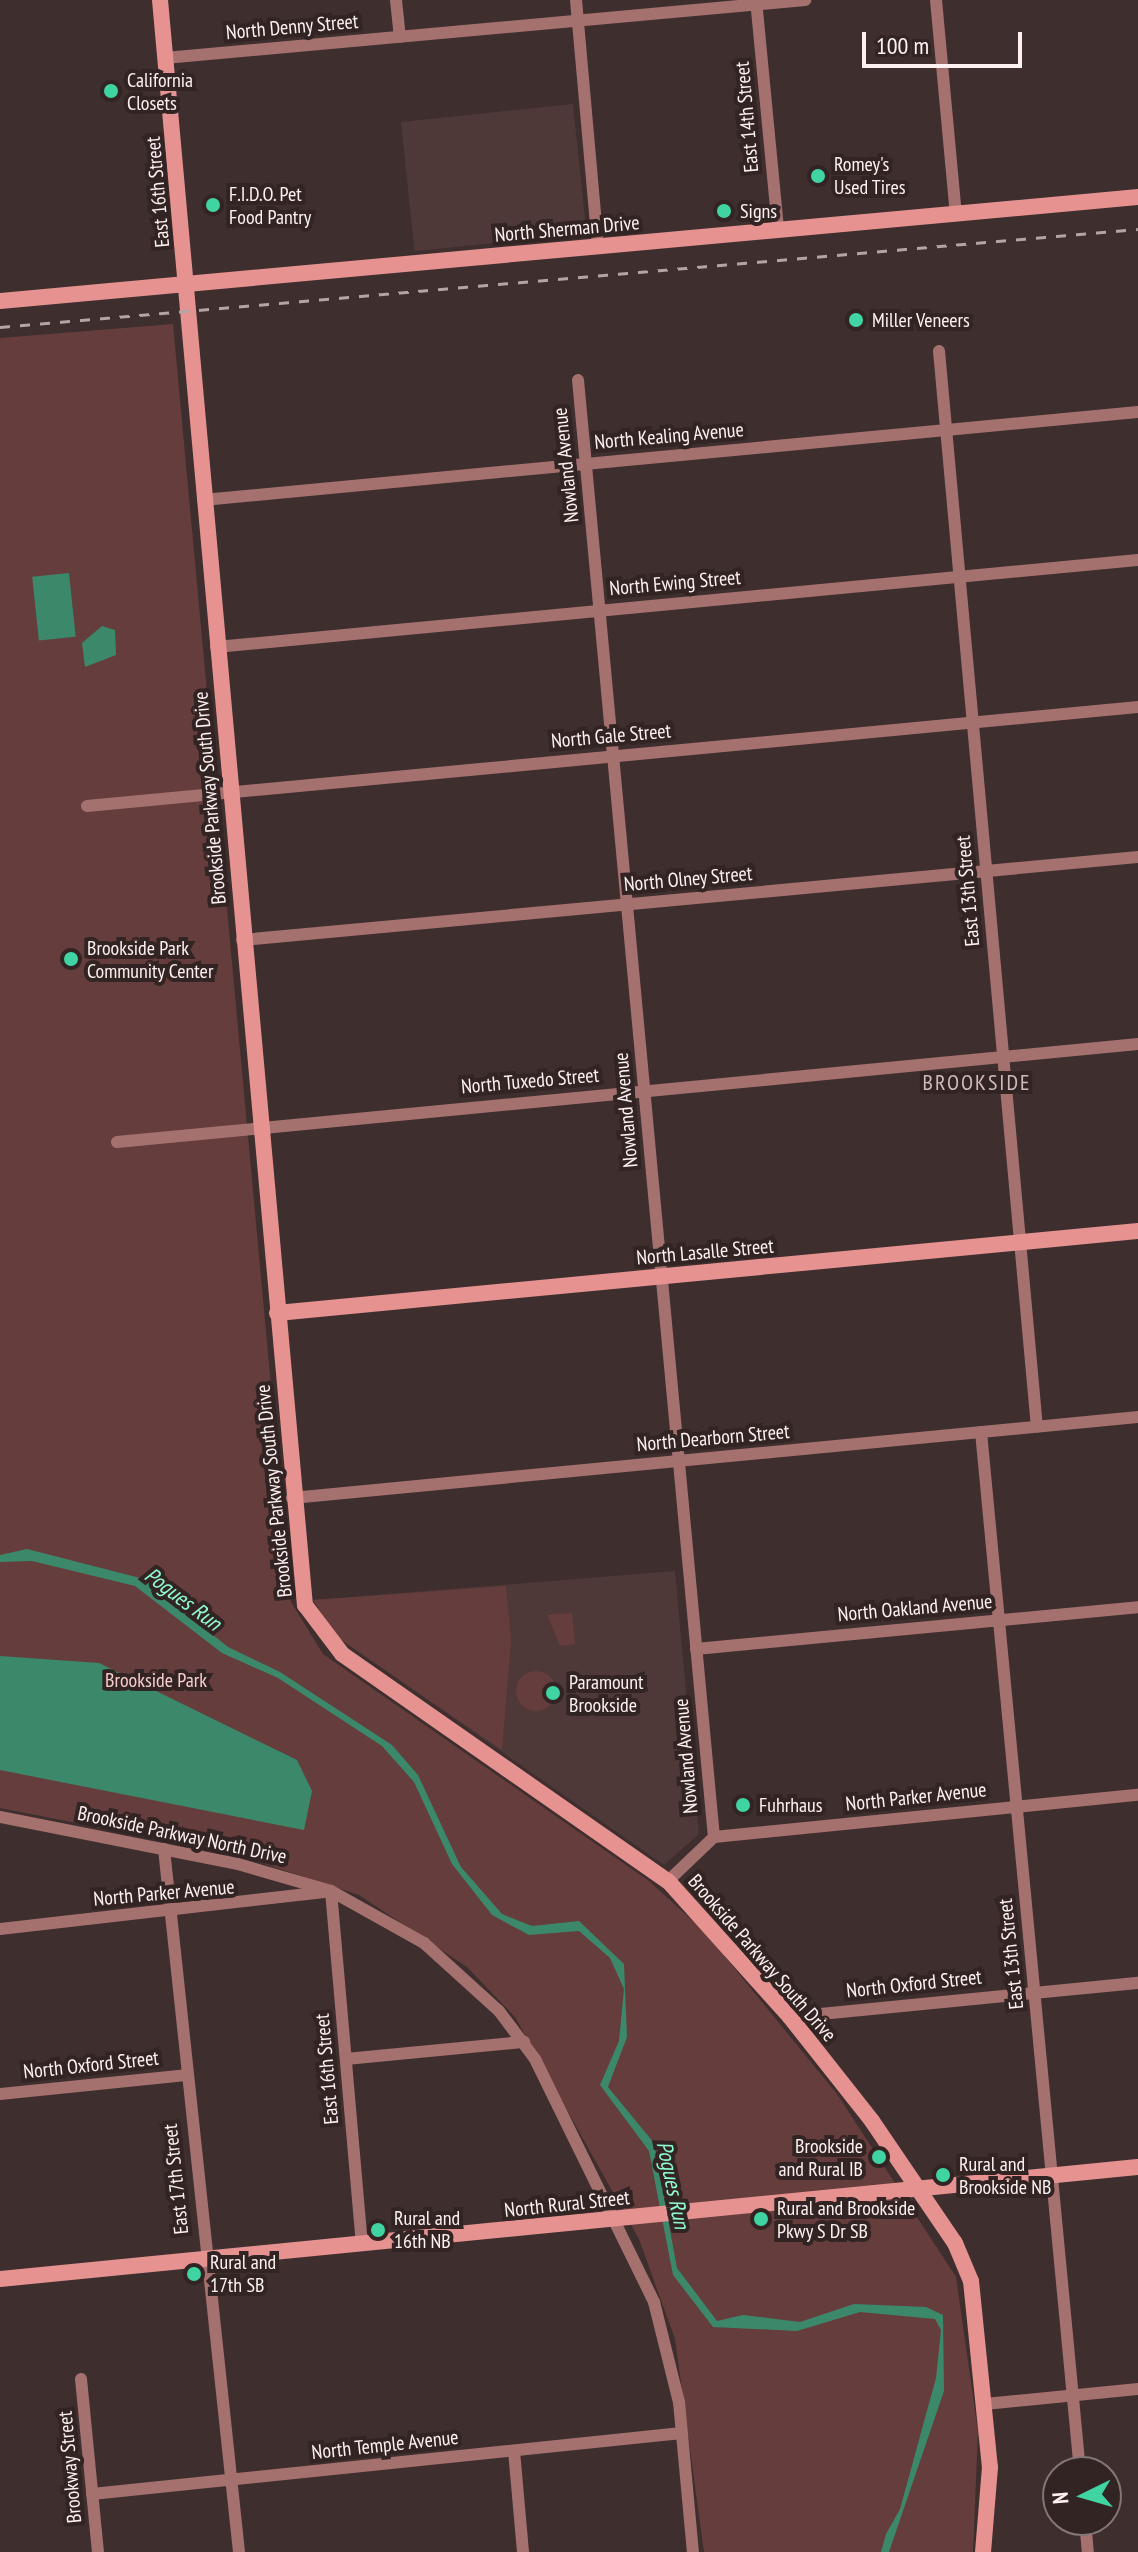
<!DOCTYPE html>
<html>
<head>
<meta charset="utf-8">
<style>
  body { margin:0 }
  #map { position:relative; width:1138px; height:2552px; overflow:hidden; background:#3e2e2e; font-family:"PT Sans Narrow",sans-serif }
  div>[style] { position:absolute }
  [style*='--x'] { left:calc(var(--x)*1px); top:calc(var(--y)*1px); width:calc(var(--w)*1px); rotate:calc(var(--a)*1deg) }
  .built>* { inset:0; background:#4f3838; transform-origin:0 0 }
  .green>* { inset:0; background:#653d3c }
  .round { border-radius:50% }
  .water>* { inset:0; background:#3c886b; transform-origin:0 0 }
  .street>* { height:12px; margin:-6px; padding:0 6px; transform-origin:6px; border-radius:6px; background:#a5716f }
  .secondary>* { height:16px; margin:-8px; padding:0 8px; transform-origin:8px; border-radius:8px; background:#e59291 }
  .rail>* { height:3px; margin-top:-1.5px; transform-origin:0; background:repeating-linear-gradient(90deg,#b2a5a4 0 10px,transparent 0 20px) }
  .dots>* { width:22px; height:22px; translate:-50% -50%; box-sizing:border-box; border:4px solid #332424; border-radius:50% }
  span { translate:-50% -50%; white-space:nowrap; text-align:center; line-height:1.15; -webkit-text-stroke:8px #332424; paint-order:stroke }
  .street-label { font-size:20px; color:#fdf2f1 }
  .poi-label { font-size:20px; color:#fdf2f1 }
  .left { translate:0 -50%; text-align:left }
  .right { translate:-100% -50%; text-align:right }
  .park-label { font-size:20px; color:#f8cecc }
  .neighbourhood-label { font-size:22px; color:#cfbbba; letter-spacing:2px }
  .water-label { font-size:22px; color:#8ffbd0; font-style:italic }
  .north { position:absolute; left:1042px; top:2456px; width:80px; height:80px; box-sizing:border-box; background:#332424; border:2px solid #847676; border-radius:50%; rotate:265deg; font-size:22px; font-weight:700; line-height:32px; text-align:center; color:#fdf2f1 }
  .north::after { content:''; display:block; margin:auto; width:28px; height:36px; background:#40d4a2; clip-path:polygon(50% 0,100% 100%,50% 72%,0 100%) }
  .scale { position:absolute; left:862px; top:32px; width:160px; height:36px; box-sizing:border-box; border:4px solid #fdf2f1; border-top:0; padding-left:10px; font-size:24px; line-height:28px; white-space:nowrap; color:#fdf2f1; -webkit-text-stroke:6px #332424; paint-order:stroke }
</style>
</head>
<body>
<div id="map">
  <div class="built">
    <i style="left:573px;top:104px;width:130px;height:173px;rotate:84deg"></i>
    <i style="clip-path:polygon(675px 1571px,699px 1834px,664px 1865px,337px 1637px,313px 1600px)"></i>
  </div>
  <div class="green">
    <i style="clip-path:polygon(173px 324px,291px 1602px,323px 1654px,649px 1881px,704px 1931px,837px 2094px,956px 2277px,978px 2432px,973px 2552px,704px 2552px,675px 2339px,639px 2239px,515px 2017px,467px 1967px,359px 1895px,234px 1854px,0 1808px,0 338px)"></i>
    <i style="clip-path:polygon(506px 1586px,511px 1640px,502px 1750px,337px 1637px,313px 1600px)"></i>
    <i style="clip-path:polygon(572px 1613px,575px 1644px,560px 1646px,547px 1615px)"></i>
    <i class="round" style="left:516px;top:1671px;width:40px;height:40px"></i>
  </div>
  <div class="water">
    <i style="left:69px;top:573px;width:64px;height:37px;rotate:84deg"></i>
    <i style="clip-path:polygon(102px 626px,115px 630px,116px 655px,85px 667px,82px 643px)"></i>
    <i style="clip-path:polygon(27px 1549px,144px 1579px,228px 1647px,280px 1672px,392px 1745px,418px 1775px,461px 1867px,502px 1914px,532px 1926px,579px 1921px,624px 1964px,627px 2037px,608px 2087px,654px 2143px,677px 2268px,717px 2321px,743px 2315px,800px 2322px,854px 2304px,926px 2307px,943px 2315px,944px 2391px,889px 2552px,881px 2552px,886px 2534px,900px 2509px,936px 2378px,941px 2330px,935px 2319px,860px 2312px,797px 2331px,713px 2327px,673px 2275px,649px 2151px,600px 2085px,619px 2041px,624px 1989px,610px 1958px,579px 1931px,529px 1935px,492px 1915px,452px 1864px,414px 1782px,382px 1746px,278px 1678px,222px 1653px,135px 1586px,32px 1561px,0 1562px,0 1555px)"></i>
    <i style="clip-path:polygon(0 1656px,99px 1663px,297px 1760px,312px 1791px,304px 1830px,0 1770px)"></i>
  </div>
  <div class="street">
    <i style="--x:396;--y:0;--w:37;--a:84"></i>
    <i style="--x:576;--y:0;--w:248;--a:84.9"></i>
    <i style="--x:756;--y:0;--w:231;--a:84.5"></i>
    <i style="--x:936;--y:0;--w:215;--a:84.7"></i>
    <i style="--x:165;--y:58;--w:643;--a:-5.18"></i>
    <i style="--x:939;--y:351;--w:1080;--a:84.8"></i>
    <i style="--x:578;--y:380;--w:1463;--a:84.67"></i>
    <i style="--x:203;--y:500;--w:939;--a:-5.38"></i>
    <i style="--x:216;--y:647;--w:926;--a:-5.39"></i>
    <i style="--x:87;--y:806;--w:1056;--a:-5.38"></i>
    <i style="--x:242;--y:940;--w:900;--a:-5.29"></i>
    <i style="--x:117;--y:1142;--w:1026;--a:-5.48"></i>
    <i style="--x:981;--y:1432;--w:1045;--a:84.56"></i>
    <i style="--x:292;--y:1498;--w:850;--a:-5.47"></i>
    <i style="--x:696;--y:1649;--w:444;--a:-5.4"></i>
    <i style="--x:0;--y:1817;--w:243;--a:11.2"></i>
    <i style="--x:238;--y:1864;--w:97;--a:16.2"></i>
    <i style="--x:331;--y:1891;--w:107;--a:29.2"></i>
    <i style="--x:424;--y:1943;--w:101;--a:42.2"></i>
    <i style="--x:499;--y:2011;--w:60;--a:53.1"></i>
    <i style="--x:535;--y:2059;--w:271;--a:63.9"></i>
    <i style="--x:654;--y:2302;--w:103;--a:76"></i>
    <i style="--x:679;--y:2402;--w:151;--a:84.7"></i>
    <i style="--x:164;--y:1849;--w:707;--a:83.91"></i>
    <i style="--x:668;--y:1881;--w:64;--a:-43.7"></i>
    <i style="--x:714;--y:1837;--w:426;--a:-5.7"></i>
    <i style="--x:0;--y:1929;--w:333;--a:-6.5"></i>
    <i style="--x:331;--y:1891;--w:354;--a:85"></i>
    <i style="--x:790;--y:2017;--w:350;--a:-5.6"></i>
    <i style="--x:346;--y:2059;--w:179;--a:-5.5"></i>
    <i style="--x:0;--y:2094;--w:187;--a:-5.8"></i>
    <i style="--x:81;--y:2379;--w:174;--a:84.4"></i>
    <i style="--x:985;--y:2404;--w:154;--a:-5.6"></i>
    <i style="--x:514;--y:2451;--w:101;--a:84.9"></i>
    <i style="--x:92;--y:2494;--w:593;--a:-5.9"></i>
    <i style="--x:1085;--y:2520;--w:32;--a:85"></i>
  </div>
  <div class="secondary">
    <i style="--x:160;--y:0;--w:1612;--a:84.84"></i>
    <i style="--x:305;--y:1605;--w:61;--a:52.9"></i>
    <i style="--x:342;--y:1654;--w:397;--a:34.9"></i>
    <i style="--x:668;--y:1881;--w:183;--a:48.1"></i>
    <i style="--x:790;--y:2017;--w:132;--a:51.7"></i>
    <i style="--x:872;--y:2121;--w:148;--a:55.8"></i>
    <i style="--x:955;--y:2243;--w:41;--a:67.2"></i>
    <i style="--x:971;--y:2281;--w:187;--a:84.2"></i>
    <i style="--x:990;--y:2467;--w:85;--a:94.7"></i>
    <i style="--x:0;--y:301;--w:1143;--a:-5.22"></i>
    <i style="--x:277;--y:1313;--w:865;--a:-5.44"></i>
    <i style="--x:0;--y:2279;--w:1143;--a:-5.62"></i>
  </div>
  <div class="rail">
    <i style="--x:0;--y:327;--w:1142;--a:-4.92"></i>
  </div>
  <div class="dots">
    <i style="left:111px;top:91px;background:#40d4a2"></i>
    <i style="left:818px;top:176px;background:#40d4a2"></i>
    <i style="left:213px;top:205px;background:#40d4a2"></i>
    <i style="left:724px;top:211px;background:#40d4a2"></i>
    <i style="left:856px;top:320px;background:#40d4a2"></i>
    <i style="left:71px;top:959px;background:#40d4a2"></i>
    <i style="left:553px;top:1693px;background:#40d4a2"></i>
    <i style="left:743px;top:1805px;background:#40d4a2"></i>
    <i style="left:879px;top:2157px;background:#40d4a2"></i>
    <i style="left:943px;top:2175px;background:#40d4a2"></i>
    <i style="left:761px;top:2219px;background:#40d4a2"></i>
    <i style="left:378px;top:2230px;background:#40d4a2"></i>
    <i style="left:194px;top:2274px;background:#40d4a2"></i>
  </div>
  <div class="street-label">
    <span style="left:292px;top:27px;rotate:-5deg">North Denny Street</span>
    <span style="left:747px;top:117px;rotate:-95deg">East 14th Street</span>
    <span style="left:158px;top:192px;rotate:-95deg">East 16th Street</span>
    <span style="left:567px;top:229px;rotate:-5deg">North Sherman Drive</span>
    <span style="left:669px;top:436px;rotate:-5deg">North Kealing Avenue</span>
    <span style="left:566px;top:465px;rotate:-96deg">Nowland Avenue</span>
    <span style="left:675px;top:583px;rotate:-5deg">North Ewing Street</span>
    <span style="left:611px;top:736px;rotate:-5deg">North Gale Street</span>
    <span style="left:210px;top:798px;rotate:-95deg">Brookside Parkway South Drive</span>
    <span style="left:688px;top:879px;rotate:-5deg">North Olney Street</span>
    <span style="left:968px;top:891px;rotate:-95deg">East 13th Street</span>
    <span style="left:530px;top:1081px;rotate:-5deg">North Tuxedo Street</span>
    <span style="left:626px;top:1110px;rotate:-95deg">Nowland Avenue</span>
    <span style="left:705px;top:1252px;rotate:-5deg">North Lasalle Street</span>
    <span style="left:713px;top:1438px;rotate:-5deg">North Dearborn Street</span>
    <span style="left:274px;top:1491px;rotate:-96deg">Brookside Parkway South Drive</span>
    <span style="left:915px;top:1608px;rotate:-5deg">North Oakland Avenue</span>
    <span style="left:686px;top:1756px;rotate:-95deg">Nowland Avenue</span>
    <span style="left:916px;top:1797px;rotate:-6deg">North Parker Avenue</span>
    <span style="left:182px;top:1835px;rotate:12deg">Brookside Parkway North Drive</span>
    <span style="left:164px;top:1893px;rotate:-5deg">North Parker Avenue</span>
    <span style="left:1011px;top:1954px;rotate:-96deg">East 13th Street</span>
    <span style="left:762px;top:1958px;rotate:49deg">Brookside Parkway South Drive</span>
    <span style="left:914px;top:1984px;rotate:-6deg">North Oxford Street</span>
    <span style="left:91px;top:2065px;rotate:-6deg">North Oxford Street</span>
    <span style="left:327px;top:2069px;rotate:-95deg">East 16th Street</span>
    <span style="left:176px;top:2179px;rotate:-96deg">East 17th Street</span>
    <span style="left:567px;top:2204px;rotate:-6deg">North Rural Street</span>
    <span style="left:385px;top:2445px;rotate:-6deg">North Temple Avenue</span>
    <span style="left:70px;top:2467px;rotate:-95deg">Brookway Street</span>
  </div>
  <div class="poi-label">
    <span class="left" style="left:127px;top:92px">California<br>Closets</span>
    <span class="left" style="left:834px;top:176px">Romey's<br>Used Tires</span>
    <span class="left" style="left:229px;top:206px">F.I.D.O. Pet<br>Food Pantry</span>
    <span class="left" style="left:740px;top:211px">Signs</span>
    <span class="left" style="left:872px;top:320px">Miller Veneers</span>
    <span class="left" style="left:87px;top:960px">Brookside Park<br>Community Center</span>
    <span class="left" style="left:569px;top:1694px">Paramount<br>Brookside</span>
    <span class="left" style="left:759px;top:1805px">Fuhrhaus</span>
    <span class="right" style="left:863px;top:2158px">Brookside<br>and Rural IB</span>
    <span class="left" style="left:959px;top:2176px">Rural and<br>Brookside NB</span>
    <span class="left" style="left:777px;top:2220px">Rural and Brookside<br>Pkwy S Dr SB</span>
    <span class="left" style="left:394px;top:2230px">Rural and<br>16th NB</span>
    <span class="left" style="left:210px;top:2274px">Rural and<br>17th SB</span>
  </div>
  <div class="park-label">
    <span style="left:156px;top:1680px">Brookside Park</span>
  </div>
  <div class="neighbourhood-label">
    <span style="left:977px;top:1083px">BROOKSIDE</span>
  </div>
  <div class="water-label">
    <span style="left:183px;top:1599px;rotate:37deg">Pogues Run</span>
    <span style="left:673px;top:2185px;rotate:78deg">Pogues Run</span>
  </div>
  <div class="north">N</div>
  <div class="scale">100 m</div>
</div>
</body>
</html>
